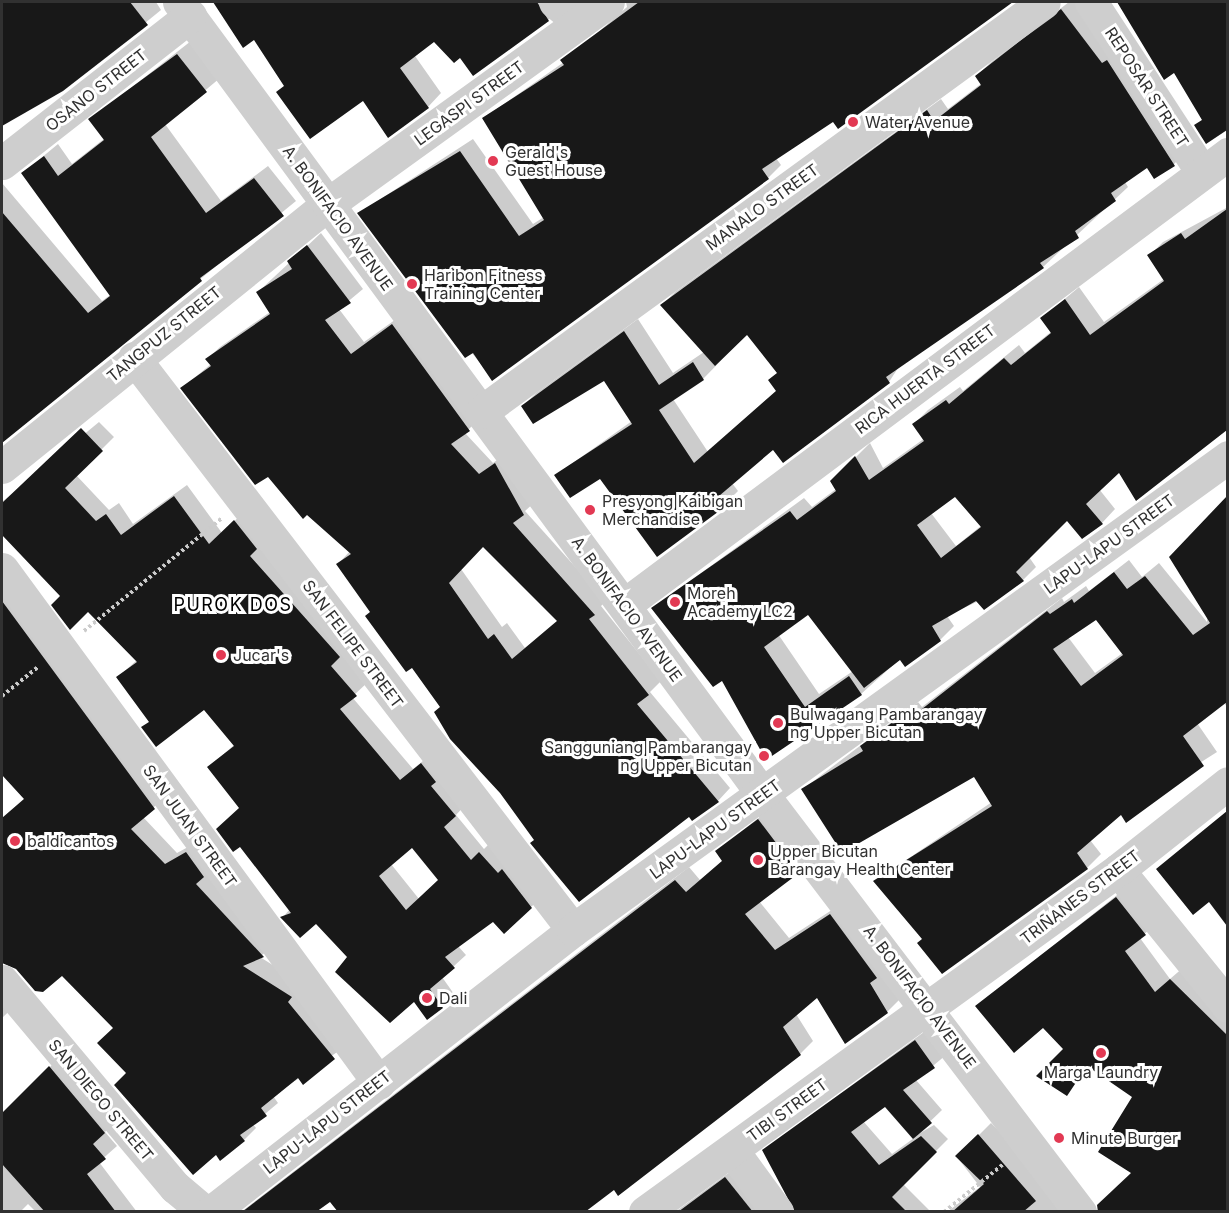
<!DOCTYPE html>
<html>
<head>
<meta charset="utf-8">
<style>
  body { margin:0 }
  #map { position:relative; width:1229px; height:1213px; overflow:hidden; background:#fff; font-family:Inter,sans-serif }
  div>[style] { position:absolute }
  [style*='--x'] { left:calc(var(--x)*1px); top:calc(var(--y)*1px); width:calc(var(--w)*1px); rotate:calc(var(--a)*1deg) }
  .shadow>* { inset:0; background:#0003 }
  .building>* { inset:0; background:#181818 }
  .path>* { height:4px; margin-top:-2px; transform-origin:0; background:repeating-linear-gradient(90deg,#cbcbcb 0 3px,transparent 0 6px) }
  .minor>* { height:33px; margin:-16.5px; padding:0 16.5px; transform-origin:16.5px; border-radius:16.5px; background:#cecece }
  .dots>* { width:16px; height:16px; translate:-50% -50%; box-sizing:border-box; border:3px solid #fff; border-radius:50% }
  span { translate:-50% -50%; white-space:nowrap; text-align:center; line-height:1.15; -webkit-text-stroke:6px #fff; paint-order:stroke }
  .street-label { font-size:16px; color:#313131 }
  .poi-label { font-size:16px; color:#313131 }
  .left { translate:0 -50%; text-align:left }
  .right { translate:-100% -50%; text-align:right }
  .neighbourhood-label { font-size:18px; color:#000; letter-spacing:1.5px }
  .frame { position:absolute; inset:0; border:3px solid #313131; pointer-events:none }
</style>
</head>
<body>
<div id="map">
  <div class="shadow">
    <i style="clip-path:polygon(2px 2px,156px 2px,161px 10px,63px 90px,2px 125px)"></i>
    <i style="clip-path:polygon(215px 2px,559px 2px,562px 6px,548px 20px,460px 56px,434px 40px,415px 56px,441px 93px,428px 107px,278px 92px,285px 85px,254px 38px,243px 45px)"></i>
    <i style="clip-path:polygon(626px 2px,1010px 2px,838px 127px,833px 120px,776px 158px,781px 165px,768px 178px,493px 379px,359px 213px,473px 139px,533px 224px,544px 217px,484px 118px,564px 62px,627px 7px)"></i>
    <i style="clip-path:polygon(evenodd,1069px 2px,1079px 2px,1187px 151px,1174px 164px,1154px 177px,1148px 166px,1125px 182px,1128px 187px,1043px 267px,900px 365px,889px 382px,774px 448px,732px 483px,738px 491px,725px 504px,601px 477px,556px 475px,632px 421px,604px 379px,523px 406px,536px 393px,638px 319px,673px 373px,704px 352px,662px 305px,675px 292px,941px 99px,948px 109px,982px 83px,977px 76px,990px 63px,1069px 2px,748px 333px,778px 372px,777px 390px,708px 452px,673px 399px,703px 379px,748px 333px)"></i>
    <i style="clip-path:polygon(1118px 2px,1228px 2px,1228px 128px,1207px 142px,1196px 125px,1203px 119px,1175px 71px,1165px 78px)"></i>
    <i style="clip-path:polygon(191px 41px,220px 78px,165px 124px,221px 201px,268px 166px,296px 201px,29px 419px,2px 378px,2px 183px,102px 301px,110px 295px,23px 173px,58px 144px,72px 164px,105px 138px,90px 120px)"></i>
    <i style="clip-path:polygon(evenodd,1228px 207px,1228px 429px,1136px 498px,1119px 471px,1099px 489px,1115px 509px,1102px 523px,1067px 519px,1029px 557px,1036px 567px,1023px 580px,947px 616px,954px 626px,940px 640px,905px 665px,901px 658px,861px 694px,766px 758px,722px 679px,653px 608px,804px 498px,812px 507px,836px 489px,832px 481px,870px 443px,883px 468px,925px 438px,914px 424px,928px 410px,960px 387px,963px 391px,1019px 345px,1025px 353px,1052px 331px,1042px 318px,1079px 287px,1104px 322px,1164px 279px,1149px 256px,1163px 242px,1228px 207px,955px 495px,982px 525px,956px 546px,931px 513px,955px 495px,1228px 207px,808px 613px,853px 671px,819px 694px,778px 634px,808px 613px)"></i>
    <i style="clip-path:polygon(evenodd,321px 233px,363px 289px,339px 309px,364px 342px,406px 312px,481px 417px,465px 433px,493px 463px,508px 452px,536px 501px,525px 511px,606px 601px,601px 606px,661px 681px,650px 692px,730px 788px,718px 801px,689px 814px,536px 840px,338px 564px,350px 551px,182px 388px,211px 364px,207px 359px,220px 347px,270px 312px,258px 292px,321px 233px,483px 545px,558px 620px,525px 648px,507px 623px,502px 627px,461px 569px,483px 545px)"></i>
    <i style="clip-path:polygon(2px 400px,21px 423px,2px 442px)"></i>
    <i style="clip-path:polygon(evenodd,99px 422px,114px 437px,76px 475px,109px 510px,119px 503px,133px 524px,187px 485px,222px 533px,247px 509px,368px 682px,352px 697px,413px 769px,434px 752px,467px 803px,456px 815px,484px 849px,492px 841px,544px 895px,504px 932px,493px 920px,458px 946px,466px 955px,442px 977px,454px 994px,427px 1018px,414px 999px,349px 957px,316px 922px,283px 917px,290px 909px,241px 808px,209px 767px,234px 745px,204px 708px,143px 727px,150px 721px,118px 677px,137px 660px,88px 610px,62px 596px,2px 530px,2px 502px,99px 422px,412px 846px,440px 879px,419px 899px,391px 864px,412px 846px)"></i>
    <i style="clip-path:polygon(evenodd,1228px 498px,1228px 708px,1224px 703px,1197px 723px,1217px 752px,1121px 813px,1090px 840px,1101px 854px,1087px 868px,924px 938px,875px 881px,992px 802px,975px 774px,803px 789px,918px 702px,922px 707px,1062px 598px,1064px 602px,1086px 586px,1089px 591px,1129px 560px,1142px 577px,1159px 563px,1207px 622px,1213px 513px,1228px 498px,1097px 618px,1124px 652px,1095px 673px,1068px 637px,1097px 618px)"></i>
    <i style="clip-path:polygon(2px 586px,166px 796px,143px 817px,177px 853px,199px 841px,274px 944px,260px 957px,303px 984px,346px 1046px,273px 1096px,278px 1103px,253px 1124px,256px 1128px,244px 1140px,128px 1073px,114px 1027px,62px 974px,2px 963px,2px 919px,10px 912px,2px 902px,2px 818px,25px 798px,2px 774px)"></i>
    <i style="clip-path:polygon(772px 807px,811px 859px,759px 901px,789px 938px,844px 902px,901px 998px,887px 1012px,846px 1042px,818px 995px,796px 1014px,813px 1041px,800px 1054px,614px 1188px,331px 1200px,313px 1212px,241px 1212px,689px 867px,700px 880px,723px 860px,717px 851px)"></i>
    <i style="clip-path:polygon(1228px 811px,1228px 924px,1210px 900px,1158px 869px)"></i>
    <i style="clip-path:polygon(1131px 884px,1160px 920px,1140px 938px,1170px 979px,1185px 966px,1228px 1010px,1228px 1212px,1100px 1212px,1133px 1172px,1134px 1097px,1090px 1066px,1066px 1094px,1065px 1049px,1043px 1025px,977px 1006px)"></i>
    <i style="clip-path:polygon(2px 981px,18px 1003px,2px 1018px)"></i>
    <i style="clip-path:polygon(evenodd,928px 1029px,946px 1055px,916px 1080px,942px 1110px,915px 1136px,934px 1125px,948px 1139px,903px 1184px,931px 1212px,796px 1212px,764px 1150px,928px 1029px,885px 1105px,914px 1138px,892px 1154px,863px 1121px,885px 1105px)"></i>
    <i style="clip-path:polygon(62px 1055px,116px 1120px,105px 1132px,117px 1146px,99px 1162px,137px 1212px,36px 1212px,28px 1204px,20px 1212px,2px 1212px,2px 1115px)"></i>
    <i style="clip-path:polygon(991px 1123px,1019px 1151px,1060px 1212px,947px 1212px,980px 1187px,957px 1157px)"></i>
    <i style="clip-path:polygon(738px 1166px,776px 1212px,675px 1212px)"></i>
  </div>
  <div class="building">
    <i style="clip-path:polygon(2px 2px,130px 2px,148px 25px,63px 91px,2px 126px)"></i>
    <i style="clip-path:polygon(213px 2px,537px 2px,549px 21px,473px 76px,460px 58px,454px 63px,434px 42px,400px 68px,429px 108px,388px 138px,363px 101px,310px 139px,276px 92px,284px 86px,254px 40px,243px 48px)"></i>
    <i style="clip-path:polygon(639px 2px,1013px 2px,838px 129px,833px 122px,762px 169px,769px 179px,492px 381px,473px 353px,465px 358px,357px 213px,460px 151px,519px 236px,544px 220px,482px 118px,564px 65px,560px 60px)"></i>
    <i style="clip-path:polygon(1117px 2px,1227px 2px,1227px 130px,1206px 144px,1194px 125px,1202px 120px,1174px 73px,1164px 80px)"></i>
    <i style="clip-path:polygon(1061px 9px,1102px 63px,1107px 60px,1175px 166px,1154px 179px,1147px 168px,1111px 193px,1116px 201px,1075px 231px,1079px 238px,1040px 263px,1044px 268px,886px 377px,890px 383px,783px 463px,773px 450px,719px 496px,726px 506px,657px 557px,600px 479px,570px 498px,554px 475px,632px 424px,604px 381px,533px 424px,521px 406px,624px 331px,659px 385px,693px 362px,704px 380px,659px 410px,694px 463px,776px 391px,768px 380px,777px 373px,747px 335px,715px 366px,660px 305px,927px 110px,934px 121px,981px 85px,975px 76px)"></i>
    <i style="clip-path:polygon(177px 54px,207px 92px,151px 137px,206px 213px,254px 178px,284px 216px,200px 278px,202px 281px,2px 443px,2px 212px,88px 313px,110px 296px,21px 173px,44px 156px,58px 176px,104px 140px,88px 119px)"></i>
    <i style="clip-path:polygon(evenodd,1227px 209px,1227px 430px,1136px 501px,1119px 473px,1086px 504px,1103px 524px,1082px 539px,1067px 521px,1016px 572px,1024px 581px,984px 610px,976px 601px,932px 626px,941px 641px,905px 667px,900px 660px,864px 688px,808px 615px,764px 647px,805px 707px,849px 676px,862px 695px,766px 760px,722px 681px,713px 687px,651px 608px,790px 511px,797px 520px,836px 491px,830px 481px,855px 456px,869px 480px,924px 441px,912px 424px,946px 400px,949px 404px,1004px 358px,1011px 365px,1051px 333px,1040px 318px,1065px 299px,1090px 335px,1164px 281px,1147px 255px,1181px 233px,1185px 239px,1227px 209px,955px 497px,981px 527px,941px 558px,917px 525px,955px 497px)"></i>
    <i style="clip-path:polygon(evenodd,307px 245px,351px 303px,325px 320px,351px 354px,392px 324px,470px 431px,451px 444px,479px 474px,495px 463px,524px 515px,513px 523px,595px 615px,589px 619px,649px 695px,637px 704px,719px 802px,692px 821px,689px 817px,579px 902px,530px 843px,534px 840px,500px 793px,450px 739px,434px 712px,440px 707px,412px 668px,406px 672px,365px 616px,370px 612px,336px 564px,351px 554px,307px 515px,303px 519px,268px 477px,255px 485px,180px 388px,211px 366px,205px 359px,270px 314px,256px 292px,292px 269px,287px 261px,307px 245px,483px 547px,557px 621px,512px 659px,494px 634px,488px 639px,449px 583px,483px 547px)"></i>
    <i style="clip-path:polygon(evenodd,81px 428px,103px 451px,65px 488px,96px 521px,106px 514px,121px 535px,174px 496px,209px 544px,234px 520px,257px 549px,250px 556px,340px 657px,331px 666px,357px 696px,340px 709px,400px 780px,421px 763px,436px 782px,431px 786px,456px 816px,444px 827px,471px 860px,479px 852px,498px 873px,502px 869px,532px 908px,504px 934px,493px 922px,445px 957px,455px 968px,430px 989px,443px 1008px,427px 1020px,414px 1002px,390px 1023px,335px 972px,347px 957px,316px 924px,300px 938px,280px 917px,291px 913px,240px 847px,233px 852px,216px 829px,239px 808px,207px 767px,234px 746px,204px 710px,156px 747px,141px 727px,149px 722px,116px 677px,137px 662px,88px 612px,70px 630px,51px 605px,60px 596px,2px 535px,2px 503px,81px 428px,412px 848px,438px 880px,406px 910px,379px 876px,412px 848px)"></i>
    <i style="clip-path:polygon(evenodd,1227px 496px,1227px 702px,1183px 736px,1204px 766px,1126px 823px,1121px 815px,1077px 853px,1088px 869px,942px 974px,917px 943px,922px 939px,873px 881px,992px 806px,974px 777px,842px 853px,801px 789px,863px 751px,860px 746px,904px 714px,908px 720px,1047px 611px,1050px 614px,1072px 599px,1074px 603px,1114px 572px,1127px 589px,1145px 576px,1193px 635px,1210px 623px,1169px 557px,1227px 496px,1096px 620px,1123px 655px,1081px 686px,1053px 649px,1096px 620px)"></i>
    <i style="clip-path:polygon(2px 601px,155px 809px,131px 829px,165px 864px,186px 852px,204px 877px,196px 884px,264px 957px,243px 966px,292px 997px,288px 1002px,335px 1059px,303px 1085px,298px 1078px,261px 1108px,267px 1116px,240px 1135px,245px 1141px,220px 1161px,216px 1155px,193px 1175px,114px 1085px,126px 1073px,97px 1043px,113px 1028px,62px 976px,43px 992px,35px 991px,16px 969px,2px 963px,2px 818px,24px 799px,2px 775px)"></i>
    <i style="clip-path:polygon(1227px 811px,1227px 926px,1209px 902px,1193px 915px,1156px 869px)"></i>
    <i style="clip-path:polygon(758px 819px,799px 873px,745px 914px,775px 950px,830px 914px,877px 978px,870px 983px,888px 1013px,845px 1044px,817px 998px,783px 1027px,801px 1055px,618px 1196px,614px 1190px,585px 1212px,338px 1212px,330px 1202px,316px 1212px,242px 1212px,675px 880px,686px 892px,722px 861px,715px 851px)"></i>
    <i style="clip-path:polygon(1116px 897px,1146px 935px,1125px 951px,1155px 992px,1170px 979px,1227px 1035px,1227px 1212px,1098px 1212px,1097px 1205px,1131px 1173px,1098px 1152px,1132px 1097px,1087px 1066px,1067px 1096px,1036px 1076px,1063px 1049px,1043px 1028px,1014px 1053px,975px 1006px)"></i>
    <i style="clip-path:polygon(915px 1040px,935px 1068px,903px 1090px,932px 1123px,913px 1139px,885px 1107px,851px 1132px,879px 1165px,921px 1136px,937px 1152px,892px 1197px,907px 1212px,795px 1212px,762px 1150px)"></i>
    <i style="clip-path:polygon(49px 1066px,105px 1133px,93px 1144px,106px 1159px,87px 1174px,116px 1212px,45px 1212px,2px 1164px,2px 1113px)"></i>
    <i style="clip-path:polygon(978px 1134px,1036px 1201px,1023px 1212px,952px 1212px,984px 1184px,955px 1156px)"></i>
    <i style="clip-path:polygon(725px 1177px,753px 1212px,678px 1212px)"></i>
  </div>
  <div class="path">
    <i style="--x:84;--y:631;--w:178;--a:-39.3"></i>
    <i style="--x:2;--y:696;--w:46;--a:-38.9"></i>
    <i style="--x:944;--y:1212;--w:80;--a:-38.9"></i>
  </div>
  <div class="minor">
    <i style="--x:179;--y:2;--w:985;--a:53.63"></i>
    <i style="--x:763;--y:795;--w:524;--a:52.76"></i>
    <i style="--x:555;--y:2;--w:32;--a:39"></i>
    <i style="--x:1091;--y:2;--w:203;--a:56.9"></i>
    <i style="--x:2;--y:163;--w:239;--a:-38"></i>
    <i style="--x:134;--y:358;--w:721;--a:52.49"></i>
    <i style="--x:481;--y:412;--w:696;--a:-36.06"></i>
    <i style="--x:2;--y:467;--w:419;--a:-38.9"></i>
    <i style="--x:328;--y:204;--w:345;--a:-35.8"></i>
    <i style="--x:2;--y:569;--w:637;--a:53.74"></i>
    <i style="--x:624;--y:605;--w:754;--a:-36.75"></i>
    <i style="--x:1118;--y:870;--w:175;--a:51"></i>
    <i style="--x:2;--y:981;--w:269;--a:50"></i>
    <i style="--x:175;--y:1187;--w:39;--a:40"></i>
    <i style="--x:732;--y:1150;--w:77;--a:54"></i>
    <i style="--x:211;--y:1212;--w:459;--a:-37.9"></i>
    <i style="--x:573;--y:930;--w:808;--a:-35.83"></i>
    <i style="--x:645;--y:1212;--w:584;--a:-35.87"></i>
    <i style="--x:1118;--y:870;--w:140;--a:-38.3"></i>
  </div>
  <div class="dots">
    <i style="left:853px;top:122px;background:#e23953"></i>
    <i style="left:493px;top:161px;background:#e23953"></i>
    <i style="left:412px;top:284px;background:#e23953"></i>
    <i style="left:590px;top:510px;background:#e23953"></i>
    <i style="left:675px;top:602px;background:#e23953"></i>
    <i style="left:221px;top:655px;background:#e23953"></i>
    <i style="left:778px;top:723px;background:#e23953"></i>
    <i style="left:764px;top:756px;background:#e23953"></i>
    <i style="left:15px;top:841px;background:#e23953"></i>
    <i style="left:758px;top:860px;background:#e23953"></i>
    <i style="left:427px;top:998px;background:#e23953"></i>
    <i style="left:1101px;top:1053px;background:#e23953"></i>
    <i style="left:1059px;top:1138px;background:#e23953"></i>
  </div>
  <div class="street-label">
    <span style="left:1147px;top:87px;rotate:57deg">REPOSAR STREET</span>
    <span style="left:96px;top:90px;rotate:-38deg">OSANO STREET</span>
    <span style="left:469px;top:103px;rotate:-36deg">LEGASPI STREET</span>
    <span style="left:762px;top:207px;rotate:-36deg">MANALO STREET</span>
    <span style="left:338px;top:218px;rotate:54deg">A. BONIFACIO AVENUE</span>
    <span style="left:164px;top:334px;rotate:-39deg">TANGPUZ STREET</span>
    <span style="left:925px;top:379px;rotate:-37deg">RICA HUERTA STREET</span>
    <span style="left:1109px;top:544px;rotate:-36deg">LAPU-LAPU STREET</span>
    <span style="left:627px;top:609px;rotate:54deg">A. BONIFACIO AVENUE</span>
    <span style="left:353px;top:644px;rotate:53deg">SAN FELIPE STREET</span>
    <span style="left:190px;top:826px;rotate:54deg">SAN JUAN STREET</span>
    <span style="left:715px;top:829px;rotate:-36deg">LAPU-LAPU STREET</span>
    <span style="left:1080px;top:897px;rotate:-37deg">TRIÑANES STREET</span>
    <span style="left:920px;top:997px;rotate:53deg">A. BONIFACIO AVENUE</span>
    <span style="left:101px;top:1100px;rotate:50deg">SAN DIEGO STREET</span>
    <span style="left:787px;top:1110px;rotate:-36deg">TIBI STREET</span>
    <span style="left:327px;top:1122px;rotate:-38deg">LAPU-LAPU STREET</span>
  </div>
  <div class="poi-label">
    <span class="left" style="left:865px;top:122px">Water Avenue</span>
    <span class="left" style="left:505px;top:161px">Gerald's<br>Guest House</span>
    <span class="left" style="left:424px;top:284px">Haribon Fitness<br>Training Center</span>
    <span class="left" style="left:602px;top:510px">Presyong Kaibigan<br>Merchandise</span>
    <span class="left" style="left:687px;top:602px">Moreh<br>Academy LC2</span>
    <span class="left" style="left:233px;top:655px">Jucar's</span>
    <span class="left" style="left:790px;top:723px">Bulwagang Pambarangay<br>ng Upper Bicutan</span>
    <span class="right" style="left:752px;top:756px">Sangguniang Pambarangay<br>ng Upper Bicutan</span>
    <span class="left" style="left:27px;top:841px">baldicantos</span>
    <span class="left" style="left:770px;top:860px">Upper Bicutan<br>Barangay Health Center</span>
    <span class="left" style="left:439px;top:998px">Dali</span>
    <span style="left:1101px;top:1072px">Marga Laundry</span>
    <span class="left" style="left:1071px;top:1138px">Minute Burger</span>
  </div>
  <div class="neighbourhood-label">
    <span style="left:233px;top:605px">PUROK DOS</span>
  </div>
  <div class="frame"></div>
</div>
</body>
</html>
